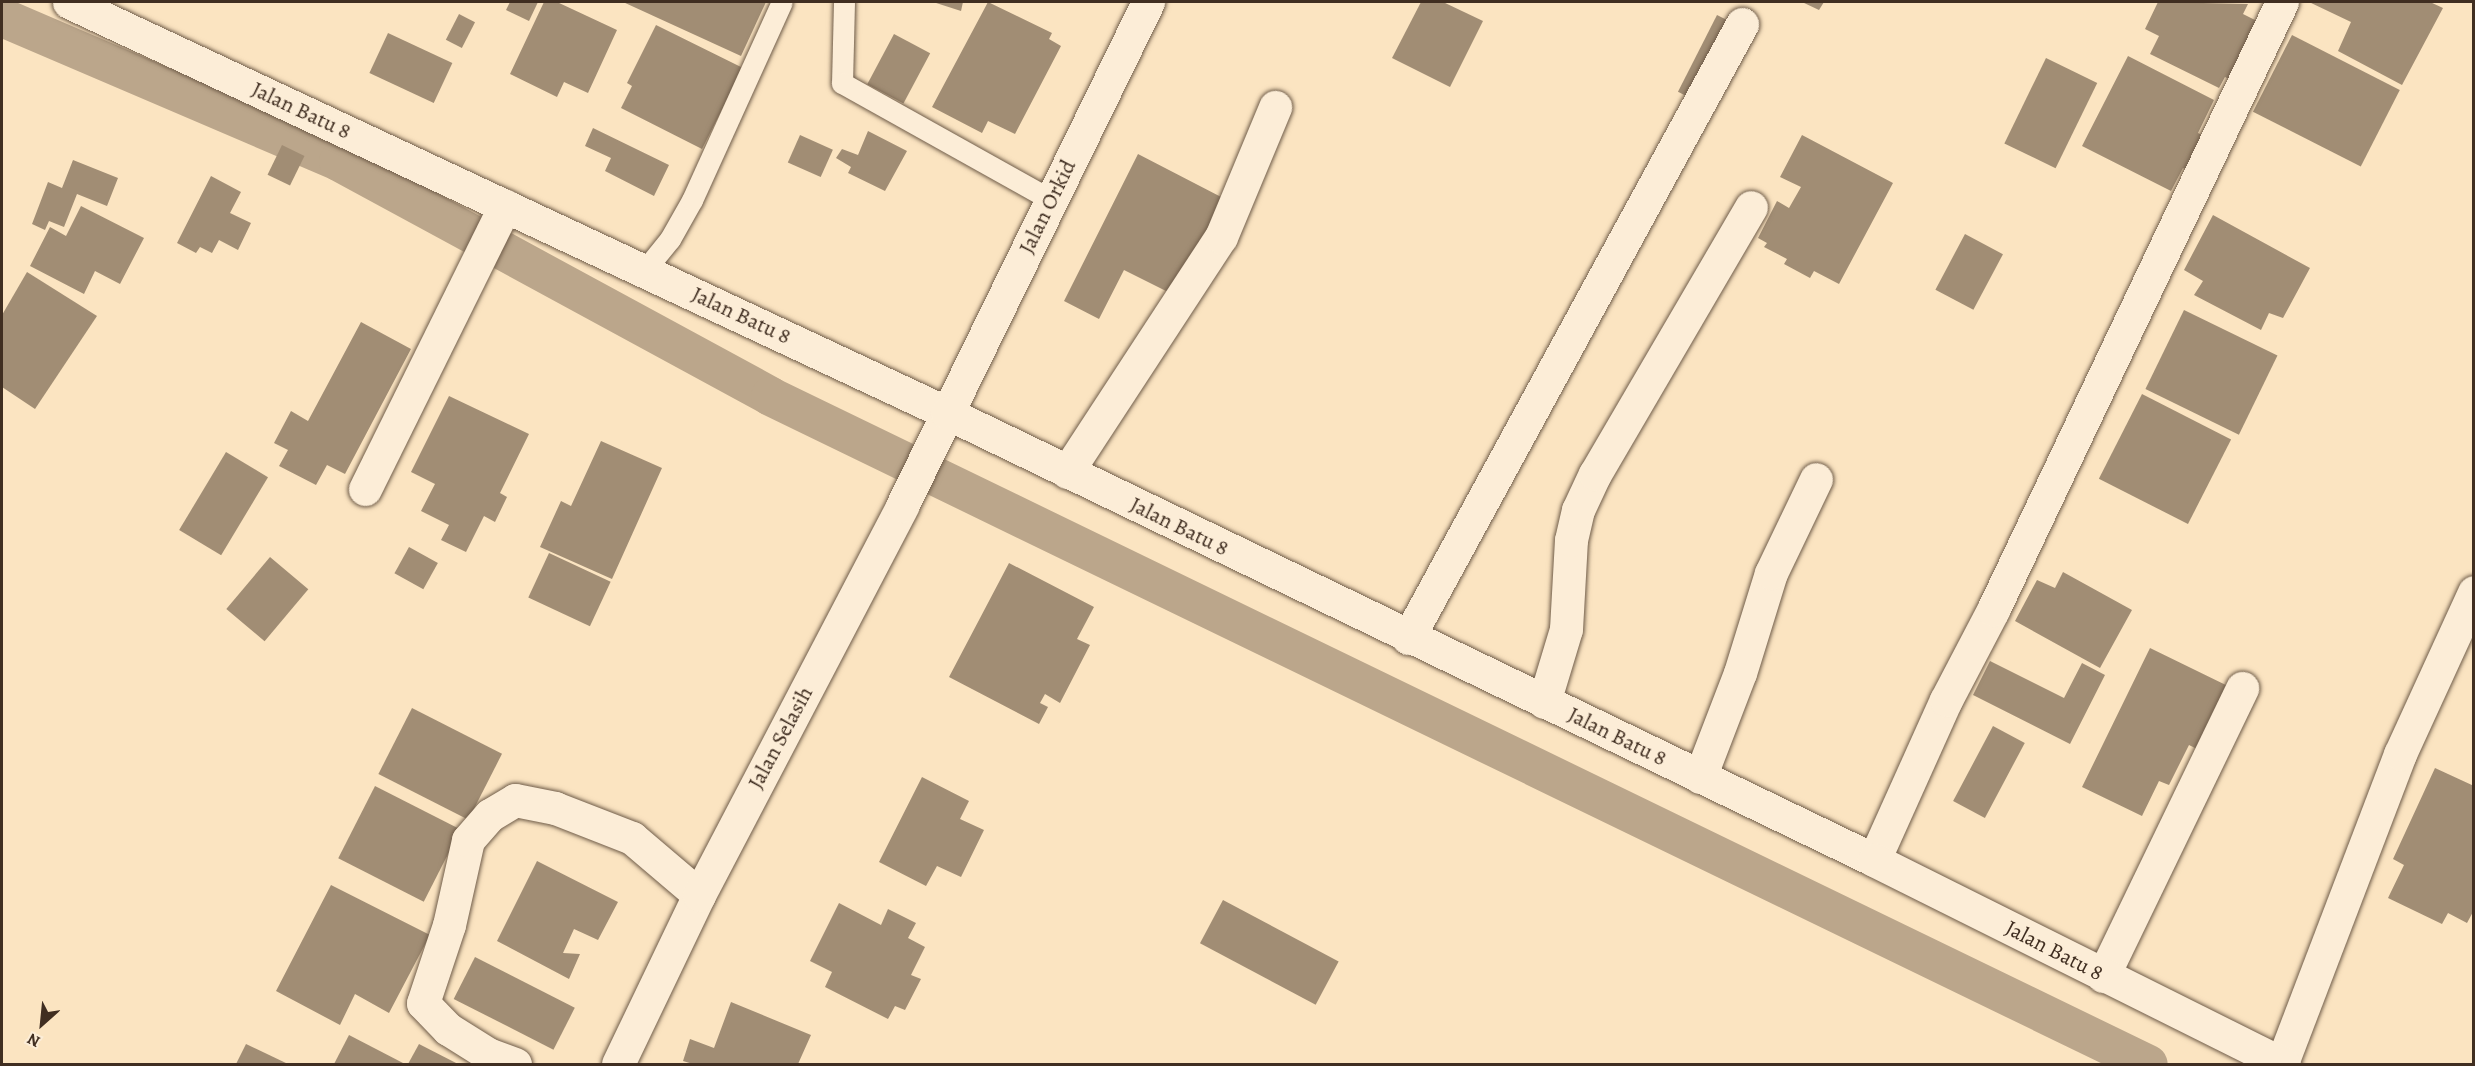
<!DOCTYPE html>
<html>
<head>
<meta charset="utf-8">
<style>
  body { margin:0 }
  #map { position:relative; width:2475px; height:1066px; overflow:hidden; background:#fbe4c1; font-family:Alegreya,serif }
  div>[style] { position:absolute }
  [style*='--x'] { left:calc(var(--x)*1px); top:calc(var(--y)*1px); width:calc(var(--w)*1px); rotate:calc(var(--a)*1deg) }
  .canal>* { height:39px; margin:-19.5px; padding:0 19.5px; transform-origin:19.5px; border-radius:19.5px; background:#bba68b }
  .building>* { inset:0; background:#a18d74; transform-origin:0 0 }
  .roads { filter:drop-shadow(0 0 2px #6f5c49) drop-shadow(0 0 2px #6f5c49) }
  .lane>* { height:21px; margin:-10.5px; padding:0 10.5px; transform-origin:10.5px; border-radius:10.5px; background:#fcedd7 }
  .street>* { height:33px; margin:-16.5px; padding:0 16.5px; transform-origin:16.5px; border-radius:16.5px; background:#fcedd7 }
  .secondary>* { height:33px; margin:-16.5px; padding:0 16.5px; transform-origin:16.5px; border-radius:16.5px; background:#fcedd7 }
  span { translate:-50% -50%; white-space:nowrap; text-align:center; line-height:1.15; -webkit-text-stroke:4.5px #fcedd7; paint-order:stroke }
  .street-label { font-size:22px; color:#402e21 }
  .frame { position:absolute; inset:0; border:3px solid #402e21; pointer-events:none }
  .north { position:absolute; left:12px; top:994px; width:60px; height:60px; -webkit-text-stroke:4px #fcedd7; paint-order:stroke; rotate:207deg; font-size:16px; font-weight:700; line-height:24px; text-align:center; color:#402e21 }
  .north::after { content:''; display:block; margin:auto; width:21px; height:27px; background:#402e21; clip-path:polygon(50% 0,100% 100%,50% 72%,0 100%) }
</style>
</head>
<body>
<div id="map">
  <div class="canal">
    <i style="--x:2;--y:17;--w:366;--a:23.2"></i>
    <i style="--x:338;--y:161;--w:492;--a:28.5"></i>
    <i style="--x:770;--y:396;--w:1531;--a:25.86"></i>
  </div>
  <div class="building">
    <i style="clip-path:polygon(510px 2px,538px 2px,529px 21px,506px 10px)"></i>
    <i style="clip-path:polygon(544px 2px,557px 2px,617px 30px,588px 93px,564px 82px,557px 97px,510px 74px)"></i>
    <i style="clip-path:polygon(623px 2px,766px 2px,741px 56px)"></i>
    <i style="clip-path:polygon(933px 2px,963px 2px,961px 11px)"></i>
    <i style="clip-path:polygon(988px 2px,1052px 33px,1049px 39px,1061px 46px,1015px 134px,988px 121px,982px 133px,932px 107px)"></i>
    <i style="clip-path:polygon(1421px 2px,1443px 2px,1483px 21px,1450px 87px,1392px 58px)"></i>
    <i style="clip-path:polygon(1802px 2px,1824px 2px,1819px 10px)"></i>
    <i style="clip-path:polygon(2158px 2px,2248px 4px,2243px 14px,2267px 26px,2239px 84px,2225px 77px,2219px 88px,2150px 54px,2159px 36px,2145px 29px)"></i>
    <i style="clip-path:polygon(2309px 2px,2430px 2px,2443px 8px,2402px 85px,2338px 51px,2351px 22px)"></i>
    <i style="left:459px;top:14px;width:18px;height:29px;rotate:27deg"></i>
    <i style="left:1717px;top:15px;width:20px;height:86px;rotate:27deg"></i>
    <i style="clip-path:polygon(656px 25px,743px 68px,702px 149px,621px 108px,632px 86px,627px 83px)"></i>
    <i style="left:388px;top:33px;width:71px;height:44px;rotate:25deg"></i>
    <i style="left:894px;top:34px;width:41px;height:57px;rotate:28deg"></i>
    <i style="left:2292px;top:35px;width:121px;height:86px;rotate:27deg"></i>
    <i style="clip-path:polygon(2128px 56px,2214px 100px,2198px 133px,2210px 139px,2192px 173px,2183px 168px,2171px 191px,2082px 146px)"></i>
    <i style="left:2046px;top:58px;width:57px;height:95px;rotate:26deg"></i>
    <i style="clip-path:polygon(593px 128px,669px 165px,654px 196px,605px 171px,611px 158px,585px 146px)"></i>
    <i style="clip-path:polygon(868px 131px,907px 151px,885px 191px,848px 173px,851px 167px,836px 158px,842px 149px,858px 155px)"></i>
    <i style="left:800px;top:135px;width:36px;height:30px;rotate:24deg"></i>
    <i style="clip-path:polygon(1802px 135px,1893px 183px,1839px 284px,1814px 271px,1810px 278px,1784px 264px,1787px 259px,1764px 247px,1767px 243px,1758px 238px,1777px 201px,1789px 208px,1801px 187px,1780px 177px)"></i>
    <i style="left:282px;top:145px;width:25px;height:33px;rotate:26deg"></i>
    <i style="clip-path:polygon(1138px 154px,1225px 199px,1176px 296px,1124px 270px,1099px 319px,1064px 301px)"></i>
    <i style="clip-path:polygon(73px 160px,118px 178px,107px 206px,77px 194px,64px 227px,49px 221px,45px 230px,32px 224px,48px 182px,62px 188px)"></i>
    <i style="clip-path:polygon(211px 176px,241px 192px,230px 213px,251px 223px,238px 250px,219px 240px,212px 253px,200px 247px,196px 253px,177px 243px)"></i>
    <i style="clip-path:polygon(81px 206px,144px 238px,120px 284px,95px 271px,84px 294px,30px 266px,50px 227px,66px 236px)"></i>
    <i style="clip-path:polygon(2213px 215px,2310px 268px,2283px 318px,2269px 313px,2261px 330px,2194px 295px,2203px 281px,2184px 270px)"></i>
    <i style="left:1965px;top:234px;width:43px;height:63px;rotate:28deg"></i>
    <i style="clip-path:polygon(27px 272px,97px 316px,35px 409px,2px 387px,2px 315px)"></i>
    <i style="left:2184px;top:310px;width:104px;height:88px;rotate:26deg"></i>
    <i style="clip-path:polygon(361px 322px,411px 349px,345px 474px,327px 465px,316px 485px,279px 466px,288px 450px,274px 443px,291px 411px,308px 421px)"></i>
    <i style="left:2142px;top:394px;width:100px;height:95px;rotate:27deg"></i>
    <i style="clip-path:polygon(449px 396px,529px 434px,500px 493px,507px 497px,495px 522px,484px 516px,466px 552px,441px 540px,449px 525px,421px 511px,435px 484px,411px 472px)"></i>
    <i style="clip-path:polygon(601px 441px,662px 468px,612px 579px,540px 547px,561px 501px,571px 506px)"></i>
    <i style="left:226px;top:452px;width:49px;height:91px;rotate:31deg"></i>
    <i style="left:409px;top:547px;width:33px;height:30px;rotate:29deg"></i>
    <i style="left:549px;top:553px;width:68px;height:49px;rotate:25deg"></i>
    <i style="left:270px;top:557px;width:50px;height:68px;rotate:40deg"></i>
    <i style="clip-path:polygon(1009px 563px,1094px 607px,1077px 639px,1090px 645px,1060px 703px,1045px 694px,1040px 703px,1048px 707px,1039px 724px,949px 677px)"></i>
    <i style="clip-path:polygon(2063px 572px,2132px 610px,2100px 668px,2015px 621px,2037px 580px,2055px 588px)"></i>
    <i style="clip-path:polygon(2150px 648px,2234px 689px,2203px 752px,2189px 745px,2169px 785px,2159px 781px,2142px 816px,2082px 787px)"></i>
    <i style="clip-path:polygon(1990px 661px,2064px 698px,2082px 663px,2105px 675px,2070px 744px,1973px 695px)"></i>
    <i style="left:412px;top:708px;width:101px;height:74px;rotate:27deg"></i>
    <i style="left:1993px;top:726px;width:36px;height:85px;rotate:28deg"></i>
    <i style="clip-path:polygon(2435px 768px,2474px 786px,2474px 910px,2467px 923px,2448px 913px,2442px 924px,2388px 898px,2404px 865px,2393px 859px)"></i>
    <i style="clip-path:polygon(922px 777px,969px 801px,960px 819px,984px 830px,961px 877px,937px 866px,926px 886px,879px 862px)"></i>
    <i style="left:375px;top:786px;width:96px;height:81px;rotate:27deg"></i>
    <i style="clip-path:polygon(537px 861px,618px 902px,598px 940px,574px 929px,563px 953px,580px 954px,569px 979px,497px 941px)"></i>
    <i style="clip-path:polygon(331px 885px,430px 935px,389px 1013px,355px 994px,340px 1025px,276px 991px)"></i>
    <i style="left:1223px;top:900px;width:131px;height:49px;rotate:28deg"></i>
    <i style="clip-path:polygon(839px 903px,881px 925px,888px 909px,916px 923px,908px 938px,925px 947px,911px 975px,921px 979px,905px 1010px,895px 1006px,888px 1019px,825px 987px,832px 972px,810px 961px)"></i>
    <i style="left:475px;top:957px;width:112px;height:47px;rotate:27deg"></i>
    <i style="clip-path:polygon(731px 1002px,811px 1035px,798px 1064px,693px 1064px,683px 1061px,690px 1039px,714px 1048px)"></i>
    <i style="clip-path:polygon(349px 1035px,403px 1063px,403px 1064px,334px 1064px)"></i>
    <i style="clip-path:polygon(246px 1044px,288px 1064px,236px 1064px)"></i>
    <i style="clip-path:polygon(419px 1044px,458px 1064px,408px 1064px)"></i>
  </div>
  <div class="roads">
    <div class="lane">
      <i style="--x:844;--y:2;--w:81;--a:91.4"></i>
      <i style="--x:842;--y:83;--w:240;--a:29.2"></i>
      <i style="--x:644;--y:271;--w:41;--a:-50.9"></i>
      <i style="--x:670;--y:239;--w:45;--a:-60.6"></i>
      <i style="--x:692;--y:200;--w:217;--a:-65.6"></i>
    </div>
    <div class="street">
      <i style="--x:1067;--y:472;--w:281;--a:-56.8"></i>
      <i style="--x:1221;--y:237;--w:141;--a:-67.4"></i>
      <i style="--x:365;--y:489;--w:316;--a:-63.7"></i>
      <i style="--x:1408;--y:638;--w:699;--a:-61.45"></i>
      <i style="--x:1544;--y:702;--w:76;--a:-73.2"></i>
      <i style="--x:1566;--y:629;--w:89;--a:-86.8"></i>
      <i style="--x:1571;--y:540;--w:31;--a:-77"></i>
      <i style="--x:1578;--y:510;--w:40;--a:-65"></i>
      <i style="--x:1595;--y:474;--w:309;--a:-59.7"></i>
      <i style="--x:1700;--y:777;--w:111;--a:-69"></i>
      <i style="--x:1740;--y:673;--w:105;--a:-72.8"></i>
      <i style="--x:1771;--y:573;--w:104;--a:-64.4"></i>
      <i style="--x:1874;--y:860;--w:175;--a:-65.8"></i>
      <i style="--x:1946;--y:700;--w:102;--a:-62.4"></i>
      <i style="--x:1993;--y:610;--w:673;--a:-64.58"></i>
      <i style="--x:2103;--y:976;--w:320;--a:-64.2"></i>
      <i style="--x:2282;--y:1063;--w:331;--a:-69.1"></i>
      <i style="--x:2400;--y:754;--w:178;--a:-65.4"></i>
      <i style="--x:515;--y:1064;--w:29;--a:-160"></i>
      <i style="--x:488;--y:1054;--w:47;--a:-148"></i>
      <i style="--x:448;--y:1029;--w:36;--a:-134"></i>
      <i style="--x:423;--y:1003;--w:82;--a:-71.6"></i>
      <i style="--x:449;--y:925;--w:87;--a:-77.4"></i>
      <i style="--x:468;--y:840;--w:33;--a:-49"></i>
      <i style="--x:490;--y:815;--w:29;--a:-31"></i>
      <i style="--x:515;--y:800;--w:41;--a:11.3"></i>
      <i style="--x:555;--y:808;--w:83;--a:21.3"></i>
      <i style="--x:632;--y:838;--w:88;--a:40.4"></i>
      <i style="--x:618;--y:1064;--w:187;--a:-64.4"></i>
      <i style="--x:699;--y:895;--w:439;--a:-62.4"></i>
      <i style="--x:902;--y:506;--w:561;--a:-63.98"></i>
    </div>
    <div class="secondary">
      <i style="--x:69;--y:2;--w:969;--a:25.08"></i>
      <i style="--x:947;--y:413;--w:1029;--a:25.74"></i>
      <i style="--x:1874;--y:860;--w:458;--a:26.5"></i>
    </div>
  </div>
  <div class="street-label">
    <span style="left:301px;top:111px;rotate:25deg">Jalan Batu 8</span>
    <span style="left:1048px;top:207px;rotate:-64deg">Jalan Orkid</span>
    <span style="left:741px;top:316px;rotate:25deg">Jalan Batu 8</span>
    <span style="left:1179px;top:527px;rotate:26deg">Jalan Batu 8</span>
    <span style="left:1617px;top:737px;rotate:26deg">Jalan Batu 8</span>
    <span style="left:781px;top:738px;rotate:-62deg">Jalan Selasih</span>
    <span style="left:2054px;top:951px;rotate:27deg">Jalan Batu 8</span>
  </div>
  <div class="frame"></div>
  <div class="north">N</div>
</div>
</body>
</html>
